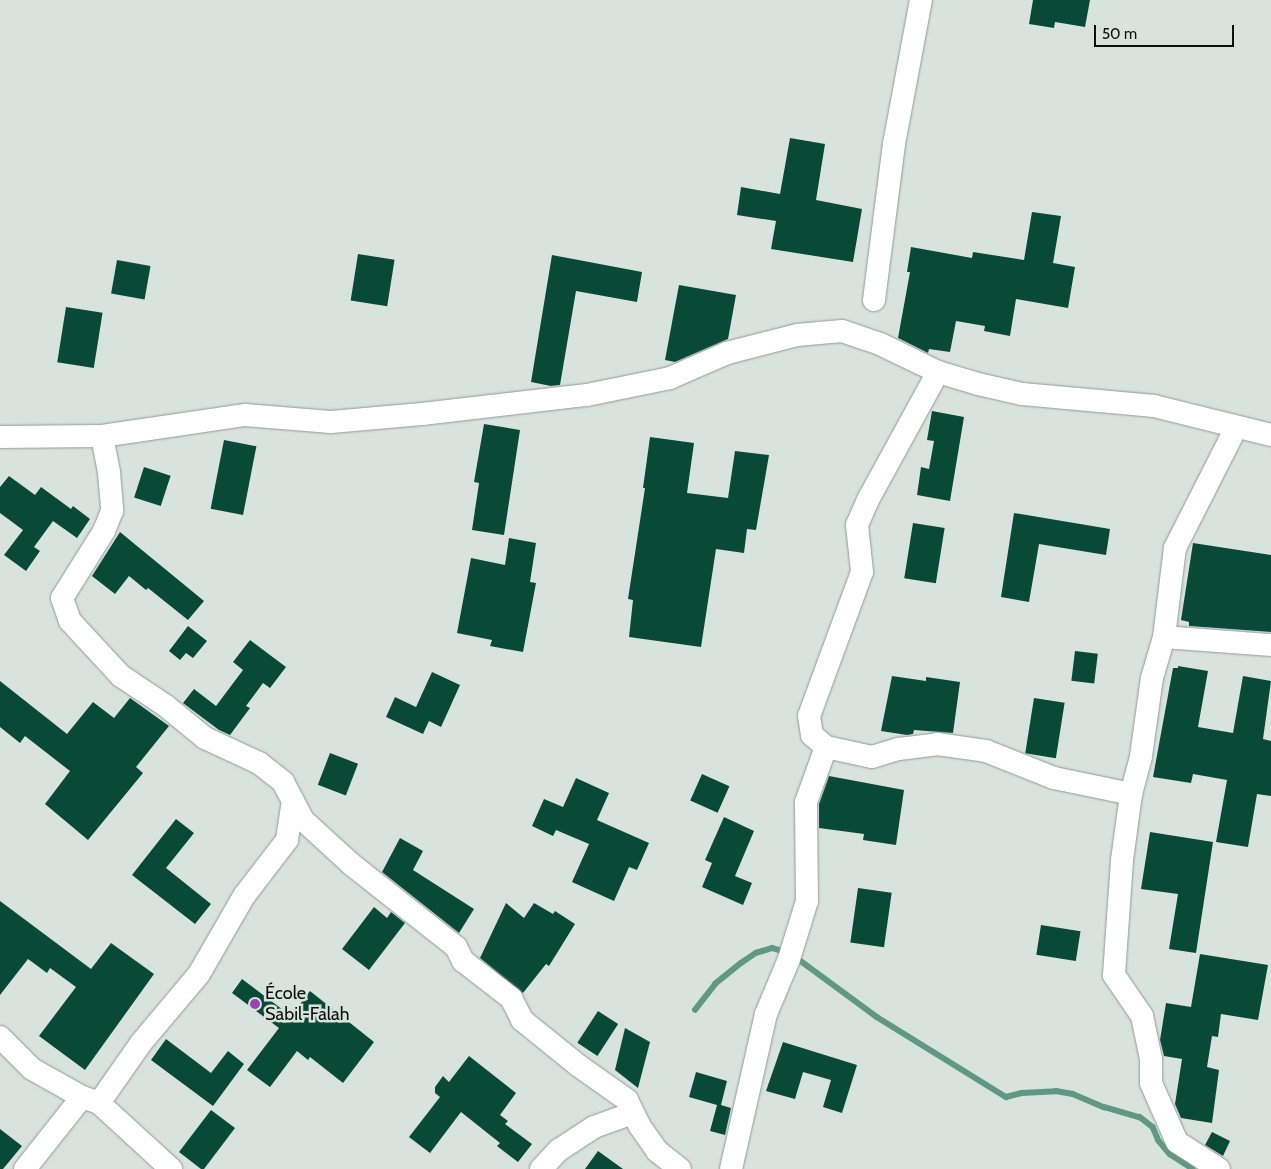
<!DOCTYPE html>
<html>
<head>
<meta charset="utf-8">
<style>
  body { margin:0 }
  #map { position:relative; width:1271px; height:1169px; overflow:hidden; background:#d9e3de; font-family:Cabin,sans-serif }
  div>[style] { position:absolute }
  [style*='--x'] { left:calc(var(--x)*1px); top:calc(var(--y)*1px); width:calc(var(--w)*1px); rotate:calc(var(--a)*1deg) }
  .stream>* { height:5.5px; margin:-2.75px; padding:0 2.75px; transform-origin:2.75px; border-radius:2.75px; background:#5f9982 }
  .building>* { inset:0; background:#094a37; transform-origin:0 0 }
  .roads { filter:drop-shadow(0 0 1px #909995) drop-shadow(0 0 1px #909995) }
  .street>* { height:22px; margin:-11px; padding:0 11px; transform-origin:11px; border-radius:11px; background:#fff }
  .dots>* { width:14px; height:14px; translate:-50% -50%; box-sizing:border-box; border:2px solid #d9e3de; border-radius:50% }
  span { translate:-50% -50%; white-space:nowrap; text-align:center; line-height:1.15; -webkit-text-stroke:5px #d9e3de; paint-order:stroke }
  .poi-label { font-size:18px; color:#0b0f0d }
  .left { translate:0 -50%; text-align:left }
  .scale { position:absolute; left:1094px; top:25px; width:140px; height:22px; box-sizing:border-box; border:2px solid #0b0f0d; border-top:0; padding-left:6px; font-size:15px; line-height:18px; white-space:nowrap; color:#0b0f0d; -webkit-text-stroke:4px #d9e3de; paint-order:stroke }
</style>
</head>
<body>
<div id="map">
  <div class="stream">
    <i style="--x:794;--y:956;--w:103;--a:36.3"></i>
    <i style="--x:877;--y:1017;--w:152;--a:31.8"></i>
    <i style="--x:1006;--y:1097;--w:16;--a:-14"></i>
    <i style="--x:1022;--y:1093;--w:34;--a:-3"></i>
    <i style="--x:1056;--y:1091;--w:17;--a:10"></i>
    <i style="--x:1073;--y:1094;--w:34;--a:23"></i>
    <i style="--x:1104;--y:1107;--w:37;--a:16"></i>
    <i style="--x:1140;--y:1117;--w:16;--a:38"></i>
    <i style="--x:1153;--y:1127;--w:15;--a:67"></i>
    <i style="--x:1159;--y:1141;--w:17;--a:50"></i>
    <i style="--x:1170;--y:1154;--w:27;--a:33"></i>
    <i style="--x:695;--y:1010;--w:33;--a:-52"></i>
    <i style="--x:715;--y:984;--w:33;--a:-39"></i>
    <i style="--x:741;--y:963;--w:18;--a:-34"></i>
    <i style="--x:756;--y:953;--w:17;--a:-17"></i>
    <i style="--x:772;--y:948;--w:15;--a:16"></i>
  </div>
  <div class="building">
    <i style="clip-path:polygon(1033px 0,1090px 0,1085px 27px,1055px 22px,1054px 28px,1029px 24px)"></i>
    <i style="clip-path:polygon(790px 138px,825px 144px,816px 200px,862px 209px,853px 262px,771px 249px,776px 221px,737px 215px,741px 187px,780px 194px)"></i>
    <i style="clip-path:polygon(1032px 212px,1061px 216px,1053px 263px,1075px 267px,1068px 308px,1016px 299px,1010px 336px,984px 331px,985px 326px,956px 321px,950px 352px,929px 349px,928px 353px,898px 338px,910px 272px,907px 272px,911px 247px,972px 258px,973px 252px,1024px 260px)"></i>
    <i style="left:358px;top:254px;width:37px;height:47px;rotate:9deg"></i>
    <i style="clip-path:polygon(552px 255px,642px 272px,637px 302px,576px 291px,560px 385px,551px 386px,531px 382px)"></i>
    <i style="left:117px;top:260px;width:34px;height:34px;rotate:10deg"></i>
    <i style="clip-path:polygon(679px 285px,736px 295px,728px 339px,675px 362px,665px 360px)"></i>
    <i style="left:66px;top:307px;width:37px;height:56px;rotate:9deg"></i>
    <i style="clip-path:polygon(932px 411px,964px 417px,950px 501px,917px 495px,921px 467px,929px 469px,934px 441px,927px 440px)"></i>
    <i style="clip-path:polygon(484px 424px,520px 430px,504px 535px,472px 530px,479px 483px,474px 482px)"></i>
    <i style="clip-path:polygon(650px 437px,694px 443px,687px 493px,728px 498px,735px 451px,769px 455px,756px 530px,747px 529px,744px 553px,716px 549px,701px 647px,629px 637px,633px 600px,628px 599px,645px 488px,643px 488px)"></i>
    <i style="left:224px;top:440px;width:33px;height:70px;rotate:11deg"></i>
    <i style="left:144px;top:467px;width:28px;height:32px;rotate:18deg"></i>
    <i style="clip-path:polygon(9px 476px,35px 495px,41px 487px,71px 509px,73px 506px,90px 519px,77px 538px,53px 521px,34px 547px,40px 551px,26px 571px,4px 555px,23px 530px,0 513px,0 487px)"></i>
    <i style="clip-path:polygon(1014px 513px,1110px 529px,1106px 555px,1039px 544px,1029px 602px,1001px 597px)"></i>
    <i style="left:913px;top:523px;width:32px;height:56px;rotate:9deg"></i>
    <i style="clip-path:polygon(120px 532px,204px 601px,188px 620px,148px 588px,146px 590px,129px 576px,115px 594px,92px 576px)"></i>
    <i style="clip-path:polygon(509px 538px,536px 543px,530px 582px,536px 583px,523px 652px,490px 646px,492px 640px,457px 633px,471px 558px,505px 565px)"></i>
    <i style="clip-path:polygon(1193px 543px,1271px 555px,1271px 632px,1189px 626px,1189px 622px,1181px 620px)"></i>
    <i style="clip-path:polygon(188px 626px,207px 641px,193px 658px,186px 653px,180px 660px,169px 651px)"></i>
    <i style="clip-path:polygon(250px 640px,286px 667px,270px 688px,263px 683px,246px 706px,250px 708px,230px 735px,219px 730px,183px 703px,194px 689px,216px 706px,243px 670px,233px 662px)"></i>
    <i style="left:1075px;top:651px;width:23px;height:30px;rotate:7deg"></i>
    <i style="clip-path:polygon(1178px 666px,1208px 671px,1198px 727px,1233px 733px,1243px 676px,1271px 681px,1263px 739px,1271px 741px,1271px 796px,1257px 794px,1248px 847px,1216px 842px,1227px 780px,1193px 774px,1191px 783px,1153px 777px,1173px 668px,1178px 668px)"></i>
    <i style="clip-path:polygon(432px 672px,460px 685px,441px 727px,429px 721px,423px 734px,386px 717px,395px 697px,416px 707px)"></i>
    <i style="clip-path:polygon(892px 676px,926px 681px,926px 677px,960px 682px,953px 733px,914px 730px,913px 734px,907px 735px,881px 731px)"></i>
    <i style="clip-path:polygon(0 681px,67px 734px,93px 702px,114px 718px,130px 698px,169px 726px,136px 767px,143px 773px,88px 840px,45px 804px,70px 771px,25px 736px,20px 743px,0 727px)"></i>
    <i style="left:1034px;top:698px;width:31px;height:56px;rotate:9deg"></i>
    <i style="left:330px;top:753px;width:30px;height:34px;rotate:21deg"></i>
    <i style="left:702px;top:774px;width:30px;height:29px;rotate:24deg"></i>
    <i style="clip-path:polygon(829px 776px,904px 790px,896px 845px,863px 840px,864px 834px,819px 828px,819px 804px)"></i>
    <i style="clip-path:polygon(576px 778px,609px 793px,597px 820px,649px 843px,637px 870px,629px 867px,614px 901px,572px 882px,589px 844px,556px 830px,553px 836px,532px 826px,544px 799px,563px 807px)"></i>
    <i style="clip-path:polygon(724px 817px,754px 831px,735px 876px,752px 883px,743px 905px,702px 887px,712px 863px,705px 860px)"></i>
    <i style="clip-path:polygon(176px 819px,194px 833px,166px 868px,211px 904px,195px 924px,132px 875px)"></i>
    <i style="clip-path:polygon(1150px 832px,1213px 842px,1196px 953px,1169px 949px,1178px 894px,1141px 889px)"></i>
    <i style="clip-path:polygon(400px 838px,423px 851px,413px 870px,474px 909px,459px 933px,382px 872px)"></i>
    <i style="left:858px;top:888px;width:34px;height:55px;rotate:8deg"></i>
    <i style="clip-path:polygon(0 901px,91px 969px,111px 943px,154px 974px,85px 1070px,39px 1036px,76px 987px,50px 968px,47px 973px,28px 959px,0 995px)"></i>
    <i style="clip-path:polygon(506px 903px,524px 918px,534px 903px,553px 914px,555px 911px,575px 924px,549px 966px,546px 964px,523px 993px,480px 958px)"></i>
    <i style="clip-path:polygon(374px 907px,387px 918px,391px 912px,405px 923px,369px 970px,342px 949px)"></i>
    <i style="left:1041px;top:925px;width:40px;height:30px;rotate:9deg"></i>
    <i style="clip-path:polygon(1200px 954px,1268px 965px,1258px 1020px,1221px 1014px,1218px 1037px,1212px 1036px,1207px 1067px,1219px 1070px,1212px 1123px,1181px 1118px,1175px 1104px,1182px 1059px,1164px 1056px,1160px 1040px,1166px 1003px,1191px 1007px)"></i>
    <i style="clip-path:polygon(242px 979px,291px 1016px,310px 991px,374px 1042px,343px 1083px,310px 1057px,308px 1060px,297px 1051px,270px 1087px,247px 1070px,279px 1028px,232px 993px)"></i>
    <i style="left:598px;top:1011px;width:24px;height:38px;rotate:33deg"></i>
    <i style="clip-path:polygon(625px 1028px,650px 1042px,638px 1088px,615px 1070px)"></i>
    <i style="clip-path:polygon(166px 1039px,211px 1073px,228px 1051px,244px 1064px,213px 1106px,151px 1060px)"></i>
    <i style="clip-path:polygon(783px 1042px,857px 1065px,842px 1113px,823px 1107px,831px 1080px,803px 1072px,795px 1099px,766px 1091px)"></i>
    <i style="clip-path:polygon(469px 1056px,516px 1093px,500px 1115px,508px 1121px,505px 1124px,532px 1144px,518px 1162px,497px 1146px,500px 1143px,461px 1112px,430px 1153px,409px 1137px,440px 1097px,435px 1093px,435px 1087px,443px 1076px,449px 1082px)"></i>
    <i style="clip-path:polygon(696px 1072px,727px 1081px,721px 1105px,731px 1108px,725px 1135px,710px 1131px,717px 1105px,689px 1097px)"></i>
    <i style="clip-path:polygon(211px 1110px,235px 1128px,204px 1169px,201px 1169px,179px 1152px)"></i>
    <i style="clip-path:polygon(0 1129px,22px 1146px,3px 1169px,0 1169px)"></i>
    <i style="clip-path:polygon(1212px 1132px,1230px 1141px,1223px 1156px,1205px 1145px)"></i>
    <i style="clip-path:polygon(598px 1151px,623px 1169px,585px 1169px)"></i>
  </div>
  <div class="roads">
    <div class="street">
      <i style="--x:874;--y:300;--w:157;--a:-82.7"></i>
      <i style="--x:894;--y:144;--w:147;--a:-79.4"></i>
      <i style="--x:938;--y:372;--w:146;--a:118.7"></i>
      <i style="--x:868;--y:500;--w:27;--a:114"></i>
      <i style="--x:857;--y:525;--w:47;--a:83.9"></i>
      <i style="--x:862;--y:572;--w:153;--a:110.2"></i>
      <i style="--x:809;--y:716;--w:19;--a:81"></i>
      <i style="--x:812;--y:735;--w:18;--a:41"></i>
      <i style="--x:826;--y:747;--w:47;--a:12.3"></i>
      <i style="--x:872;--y:757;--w:28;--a:-17"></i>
      <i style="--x:899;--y:749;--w:38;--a:-7"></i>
      <i style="--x:937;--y:744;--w:49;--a:8.1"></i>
      <i style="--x:986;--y:751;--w:73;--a:21.7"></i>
      <i style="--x:1054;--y:778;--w:79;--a:11.7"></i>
      <i style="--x:102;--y:436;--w:38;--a:79"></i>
      <i style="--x:109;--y:473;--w:38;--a:85"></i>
      <i style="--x:112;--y:511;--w:22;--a:112"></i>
      <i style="--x:104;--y:531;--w:79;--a:122.1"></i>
      <i style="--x:62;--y:598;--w:24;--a:71"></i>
      <i style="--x:70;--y:621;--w:75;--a:47.2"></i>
      <i style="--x:121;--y:676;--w:54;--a:33.7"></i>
      <i style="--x:166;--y:706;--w:50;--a:39.4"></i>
      <i style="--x:205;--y:738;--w:60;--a:24.8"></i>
      <i style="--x:259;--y:763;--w:31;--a:38"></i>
      <i style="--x:283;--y:782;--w:43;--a:62.2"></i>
      <i style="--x:303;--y:820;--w:65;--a:42.5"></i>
      <i style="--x:351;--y:864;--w:134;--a:38.3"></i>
      <i style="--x:456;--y:947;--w:16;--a:63"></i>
      <i style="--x:463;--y:961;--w:61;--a:37.6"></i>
      <i style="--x:511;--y:998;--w:25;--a:63"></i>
      <i style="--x:522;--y:1020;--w:73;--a:38.9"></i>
      <i style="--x:579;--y:1066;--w:59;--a:35.3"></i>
      <i style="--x:627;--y:1100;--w:28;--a:64"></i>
      <i style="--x:639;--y:1125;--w:32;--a:55"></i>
      <i style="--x:657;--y:1151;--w:29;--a:38"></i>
      <i style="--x:0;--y:437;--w:102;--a:-0.6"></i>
      <i style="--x:102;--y:436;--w:145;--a:-8.4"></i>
      <i style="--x:245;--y:415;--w:86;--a:4.7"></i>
      <i style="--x:331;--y:422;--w:91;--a:-5"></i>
      <i style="--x:422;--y:414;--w:166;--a:-6.6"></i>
      <i style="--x:587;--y:395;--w:85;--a:-11.6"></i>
      <i style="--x:670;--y:378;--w:62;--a:-23.7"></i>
      <i style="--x:727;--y:353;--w:72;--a:-14.4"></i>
      <i style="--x:797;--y:335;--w:45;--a:-5.1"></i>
      <i style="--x:842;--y:331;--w:40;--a:18.9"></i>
      <i style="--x:880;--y:344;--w:64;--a:25.8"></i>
      <i style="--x:938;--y:372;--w:42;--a:16.7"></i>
      <i style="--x:978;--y:384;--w:45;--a:12.8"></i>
      <i style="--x:1022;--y:394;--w:133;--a:5.2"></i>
      <i style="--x:1154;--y:406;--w:121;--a:13.9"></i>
      <i style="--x:1164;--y:637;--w:107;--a:4.3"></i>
      <i style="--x:0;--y:1037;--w:45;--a:45"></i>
      <i style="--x:32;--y:1069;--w:57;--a:29.2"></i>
      <i style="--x:82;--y:1097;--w:18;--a:19"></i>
      <i style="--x:99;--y:1103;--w:98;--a:42.5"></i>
      <i style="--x:99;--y:1103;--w:73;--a:-55"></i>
      <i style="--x:141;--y:1043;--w:90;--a:-50"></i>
      <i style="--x:199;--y:974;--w:90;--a:-60"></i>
      <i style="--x:244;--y:896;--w:71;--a:-52.5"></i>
      <i style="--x:287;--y:840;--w:40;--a:-81.5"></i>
      <i style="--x:25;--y:1169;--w:92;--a:-51.6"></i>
      <i style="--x:541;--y:1169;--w:26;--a:-47"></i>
      <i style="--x:559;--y:1150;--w:42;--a:-33.3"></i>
      <i style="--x:594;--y:1127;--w:41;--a:-19.7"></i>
      <i style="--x:731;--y:1169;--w:159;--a:-77.3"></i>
      <i style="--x:766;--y:1014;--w:60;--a:-67.3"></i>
      <i style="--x:789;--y:959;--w:61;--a:-72.8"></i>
      <i style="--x:807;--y:901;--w:99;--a:-90.6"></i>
      <i style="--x:806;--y:802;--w:59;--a:-70"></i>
      <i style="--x:1219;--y:1169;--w:50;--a:-147.3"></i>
      <i style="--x:1177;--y:1142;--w:64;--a:-113.8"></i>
      <i style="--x:1151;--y:1083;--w:24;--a:-90"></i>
      <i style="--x:1151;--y:1059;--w:44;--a:-101.8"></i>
      <i style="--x:1142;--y:1016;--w:50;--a:-124.3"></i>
      <i style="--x:1114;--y:975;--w:115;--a:-86"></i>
      <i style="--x:1122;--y:860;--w:67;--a:-82.2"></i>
      <i style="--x:1131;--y:794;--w:39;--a:-75"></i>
      <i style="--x:1141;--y:756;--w:79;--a:-82"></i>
      <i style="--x:1152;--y:678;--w:43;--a:-73.7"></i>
      <i style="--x:1164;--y:637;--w:90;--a:-83"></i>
      <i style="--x:1175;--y:548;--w:135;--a:-63.1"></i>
    </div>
  </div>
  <div class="dots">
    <i style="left:255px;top:1004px;background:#9844b2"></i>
  </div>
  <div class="poi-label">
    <span class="left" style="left:265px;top:1004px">École<br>Sabil-Falah</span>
  </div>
  <div class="scale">50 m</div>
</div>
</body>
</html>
